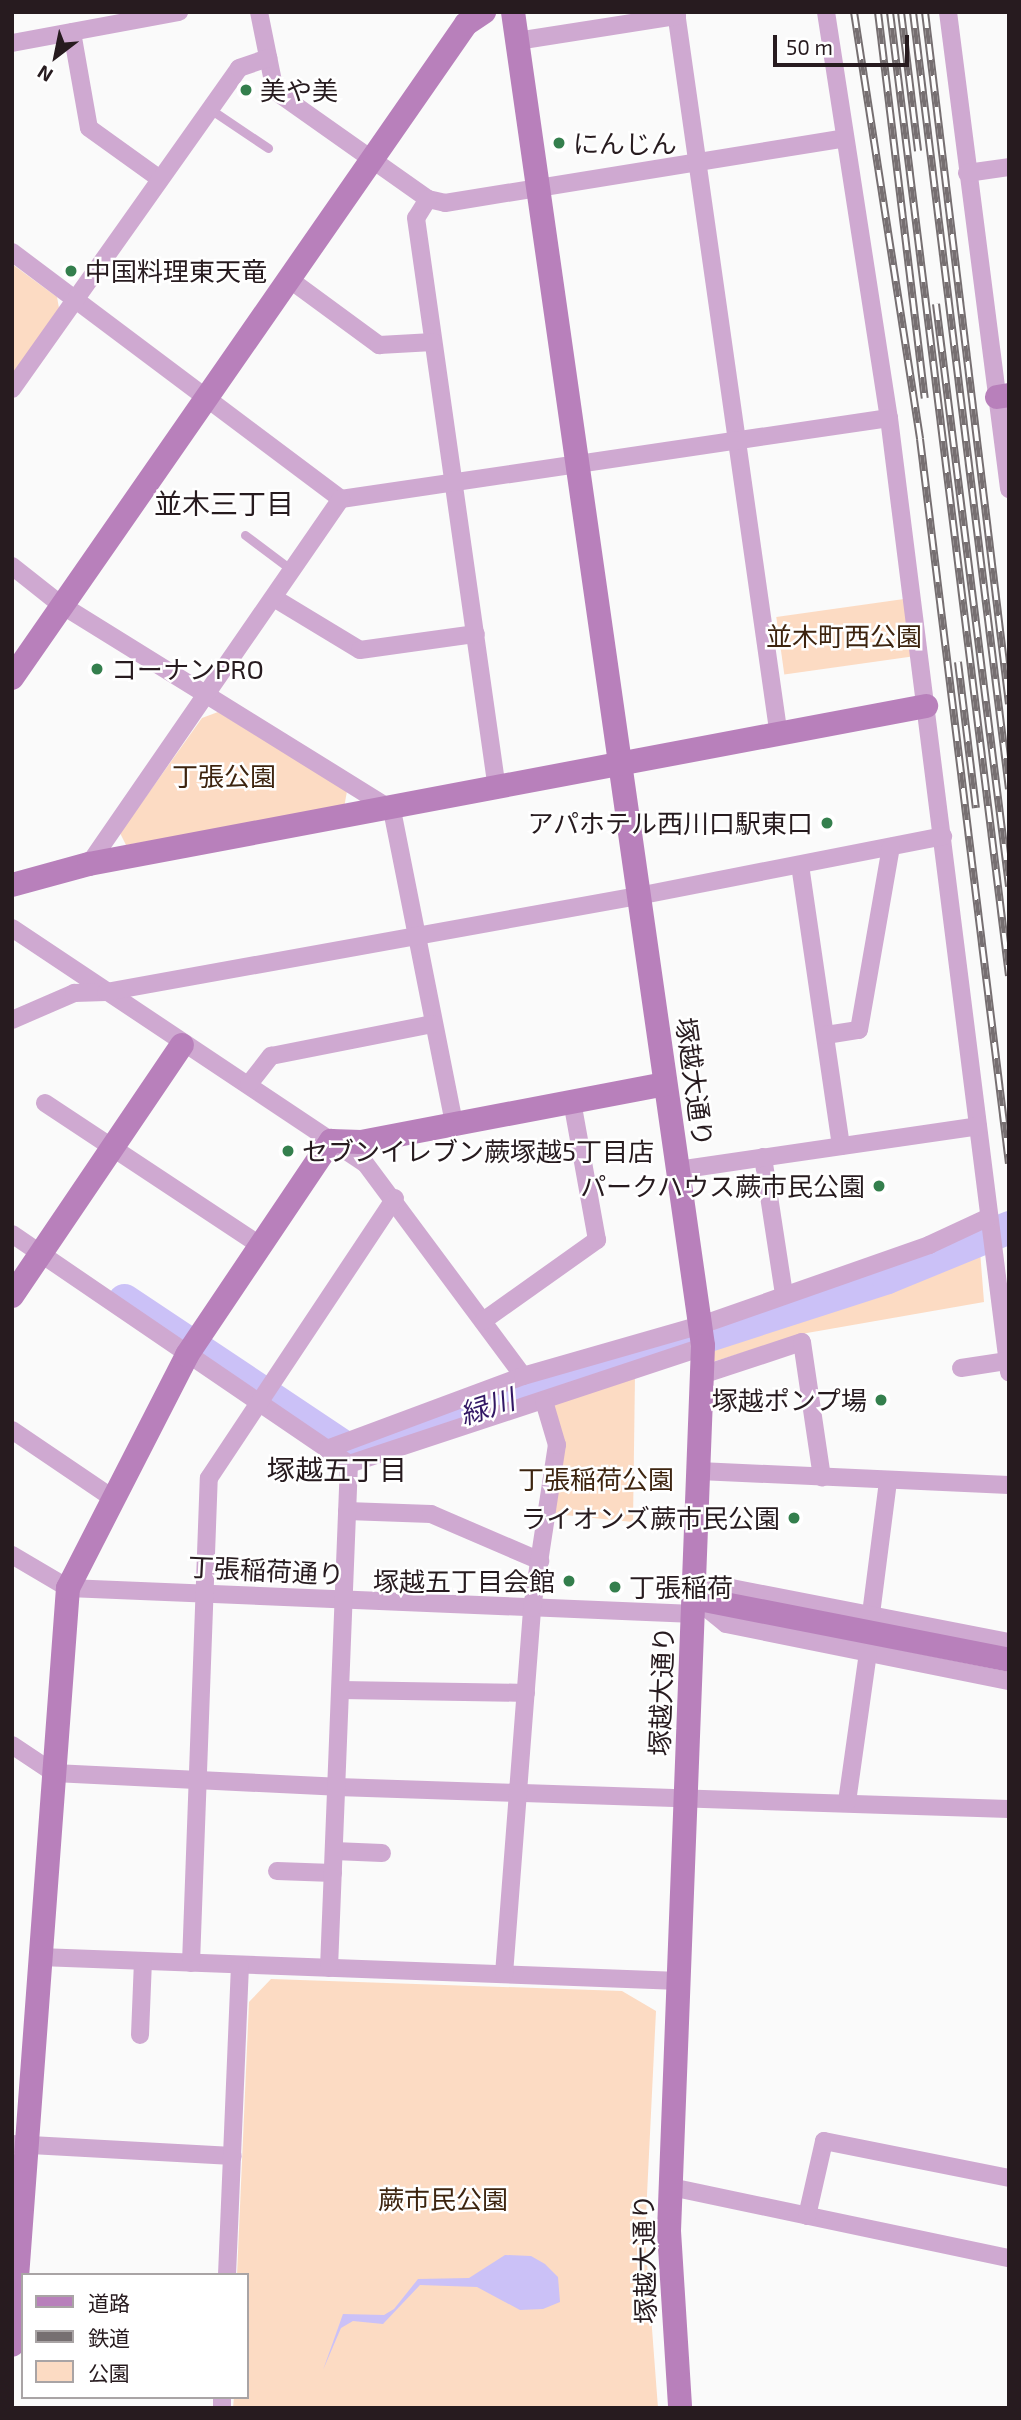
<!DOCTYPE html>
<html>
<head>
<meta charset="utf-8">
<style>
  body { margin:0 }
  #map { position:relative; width:1021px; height:2420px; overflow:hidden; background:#fafafa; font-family:"Exo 2","Noto Sans JP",sans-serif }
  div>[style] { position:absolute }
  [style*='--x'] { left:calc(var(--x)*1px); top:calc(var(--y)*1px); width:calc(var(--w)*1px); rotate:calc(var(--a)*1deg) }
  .green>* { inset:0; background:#fcdbc3; transform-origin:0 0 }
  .water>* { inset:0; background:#cbc1f7 }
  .river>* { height:33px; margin:-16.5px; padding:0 16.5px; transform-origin:16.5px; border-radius:16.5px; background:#cbc1f7 }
  .lane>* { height:9px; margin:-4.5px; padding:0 4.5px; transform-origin:4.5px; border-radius:4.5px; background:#cfa9d1 }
  .street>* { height:18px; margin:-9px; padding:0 9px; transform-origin:9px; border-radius:9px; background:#cfa9d1 }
  .secondary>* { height:24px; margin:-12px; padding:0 12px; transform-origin:12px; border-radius:12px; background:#b880bb }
  .rail>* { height:8px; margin-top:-4px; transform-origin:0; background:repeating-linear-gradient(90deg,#fff 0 16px,#766f71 0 32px); box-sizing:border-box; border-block:2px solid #766f71 }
  .dots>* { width:19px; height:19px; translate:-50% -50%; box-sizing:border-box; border:4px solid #fff; border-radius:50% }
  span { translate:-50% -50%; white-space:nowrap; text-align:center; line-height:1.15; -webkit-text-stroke:5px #fff; paint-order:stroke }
  .poi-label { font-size:26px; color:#271b1f }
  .left { translate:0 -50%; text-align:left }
  .right { translate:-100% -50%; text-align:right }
  .park-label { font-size:26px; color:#3d240f }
  .street-label { font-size:26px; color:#271b1f }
  .neighbourhood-label { font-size:28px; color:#271b1f }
  .water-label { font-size:28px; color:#331865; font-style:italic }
  .frame { position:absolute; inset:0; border:14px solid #271b1f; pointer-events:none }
  .legend { position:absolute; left:21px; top:2273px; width:228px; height:126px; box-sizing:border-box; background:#fff; border:2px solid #a9a4a5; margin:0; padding:9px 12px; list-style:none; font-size:21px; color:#271b1f }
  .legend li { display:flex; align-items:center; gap:14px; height:35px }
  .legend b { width:35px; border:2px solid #a9a4a5 }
  .north { position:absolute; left:21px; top:21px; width:70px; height:70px; -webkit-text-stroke:5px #fff; paint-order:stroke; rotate:212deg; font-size:19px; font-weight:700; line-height:28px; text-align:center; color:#271b1f }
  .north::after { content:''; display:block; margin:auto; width:24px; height:32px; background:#271b1f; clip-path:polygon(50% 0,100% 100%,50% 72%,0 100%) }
  .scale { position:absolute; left:773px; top:35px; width:136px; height:32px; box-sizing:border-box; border:4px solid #271b1f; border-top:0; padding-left:9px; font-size:21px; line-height:24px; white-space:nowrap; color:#271b1f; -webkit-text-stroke:5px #fff; paint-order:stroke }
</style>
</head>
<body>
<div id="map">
  <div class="green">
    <i style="clip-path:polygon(12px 264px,57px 297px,59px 308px,12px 376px)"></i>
    <i style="left:904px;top:599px;width:58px;height:129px;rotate:82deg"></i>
    <i style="clip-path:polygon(218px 712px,347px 791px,344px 808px,126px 845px,120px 833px,202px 718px)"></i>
    <i style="clip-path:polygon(979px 1238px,984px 1302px,807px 1333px,712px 1362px,713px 1332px,887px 1277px)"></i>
    <i style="clip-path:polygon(635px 1375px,633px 1522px,554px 1514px,549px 1405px)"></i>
    <i style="clip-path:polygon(271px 1979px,622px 1991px,656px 2011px,645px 2236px,658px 2408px,233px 2408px,234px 2397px,247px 2397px,247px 2275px,237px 2275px,249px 2002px)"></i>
  </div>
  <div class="water">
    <i style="clip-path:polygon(505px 2255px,531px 2256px,545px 2264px,558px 2277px,560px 2302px,543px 2309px,520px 2310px,477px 2287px,420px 2285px,383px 2324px,353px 2321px,341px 2328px,323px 2370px,343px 2314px,384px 2315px,394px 2309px,418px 2279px,469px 2278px)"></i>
  </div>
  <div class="river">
    <i style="--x:124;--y:1300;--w:272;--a:33.7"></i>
    <i style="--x:350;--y:1451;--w:564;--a:-17.95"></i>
    <i style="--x:887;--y:1277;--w:132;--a:-22.3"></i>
  </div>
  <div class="lane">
    <i style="--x:210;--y:109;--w:70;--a:33.9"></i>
    <i style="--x:245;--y:535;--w:60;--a:36.9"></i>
  </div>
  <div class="street">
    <i style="--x:259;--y:12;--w:81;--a:78.6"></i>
    <i style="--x:275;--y:91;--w:187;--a:35.2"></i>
    <i style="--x:428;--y:199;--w:17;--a:13"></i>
    <i style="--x:445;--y:203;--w:405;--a:-9.2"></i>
    <i style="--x:676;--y:12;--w:725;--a:81.91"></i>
    <i style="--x:826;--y:12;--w:411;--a:81.2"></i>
    <i style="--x:889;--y:418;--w:962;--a:82.83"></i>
    <i style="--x:948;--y:12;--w:481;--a:82.7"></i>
    <i style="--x:72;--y:32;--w:97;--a:80"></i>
    <i style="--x:89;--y:128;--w:87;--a:35.7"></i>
    <i style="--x:517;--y:41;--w:162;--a:-8.9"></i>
    <i style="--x:12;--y:43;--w:170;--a:-10.5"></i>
    <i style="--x:967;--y:173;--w:42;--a:-8.1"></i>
    <i style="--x:428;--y:199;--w:22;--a:122"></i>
    <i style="--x:416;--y:218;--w:577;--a:81.93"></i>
    <i style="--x:12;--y:252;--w:411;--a:36.9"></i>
    <i style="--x:341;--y:499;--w:554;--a:-8.41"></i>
    <i style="--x:289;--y:279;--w:112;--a:36.3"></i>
    <i style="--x:379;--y:345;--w:54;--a:-3.2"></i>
    <i style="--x:12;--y:389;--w:393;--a:-54.7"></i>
    <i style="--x:239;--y:68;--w:31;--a:-19"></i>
    <i style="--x:12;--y:566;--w:61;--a:38.4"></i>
    <i style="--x:60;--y:604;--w:391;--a:31.8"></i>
    <i style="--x:392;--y:810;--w:319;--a:78.8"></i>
    <i style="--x:274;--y:598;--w:100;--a:31.2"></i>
    <i style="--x:360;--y:650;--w:117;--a:-7.9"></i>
    <i style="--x:89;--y:864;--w:444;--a:-55.4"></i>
    <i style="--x:800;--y:865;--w:284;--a:81.7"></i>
    <i style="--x:12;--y:928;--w:424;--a:33.7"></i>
    <i style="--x:365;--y:1163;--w:265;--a:53.4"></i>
    <i style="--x:12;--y:1020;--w:68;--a:-23.5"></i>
    <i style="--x:74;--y:993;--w:32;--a:-2"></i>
    <i style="--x:106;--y:992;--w:541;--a:-10.23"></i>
    <i style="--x:638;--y:896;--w:311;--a:-11.1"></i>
    <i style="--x:826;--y:1035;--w:33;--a:-9"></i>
    <i style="--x:859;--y:1030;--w:186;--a:-80.1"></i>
    <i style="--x:249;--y:1084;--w:36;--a:-52"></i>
    <i style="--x:271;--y:1056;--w:165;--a:-11.2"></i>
    <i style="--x:45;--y:1103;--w:259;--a:33.5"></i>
    <i style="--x:763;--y:1157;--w:139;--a:81.3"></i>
    <i style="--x:678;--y:1170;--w:303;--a:-8.3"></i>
    <i style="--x:12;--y:1234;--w:408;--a:34.3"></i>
    <i style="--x:349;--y:1464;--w:373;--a:-18.3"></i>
    <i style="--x:483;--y:1321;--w:140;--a:-35.4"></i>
    <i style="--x:597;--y:1240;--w:141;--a:-100.2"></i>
    <i style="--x:961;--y:1368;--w:47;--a:-8.7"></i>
    <i style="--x:702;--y:1375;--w:105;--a:-18.3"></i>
    <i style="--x:802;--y:1342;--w:137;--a:81.6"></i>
    <i style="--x:12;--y:1430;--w:123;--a:34.1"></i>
    <i style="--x:327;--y:1449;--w:209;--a:-20.4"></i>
    <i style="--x:523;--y:1376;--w:185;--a:-16"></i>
    <i style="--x:701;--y:1325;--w:242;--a:-19.3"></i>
    <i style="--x:929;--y:1245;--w:66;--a:-25"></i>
    <i style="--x:699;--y:1471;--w:310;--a:2.6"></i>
    <i style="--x:347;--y:1511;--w:84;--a:2"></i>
    <i style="--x:431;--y:1514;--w:119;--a:23.3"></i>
    <i style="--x:12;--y:1555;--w:65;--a:30.5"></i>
    <i style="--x:68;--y:1588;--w:627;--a:2.38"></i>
    <i style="--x:871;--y:1614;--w:133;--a:-82.7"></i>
    <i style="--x:1009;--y:1642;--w:298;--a:-169"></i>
    <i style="--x:717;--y:1585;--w:26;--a:151"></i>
    <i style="--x:694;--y:1598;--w:41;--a:39.1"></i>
    <i style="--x:726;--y:1624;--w:289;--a:11.4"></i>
    <i style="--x:341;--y:1690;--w:185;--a:0.9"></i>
    <i style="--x:12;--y:1745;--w:50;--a:33.7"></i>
    <i style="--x:54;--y:1773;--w:283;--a:2.8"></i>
    <i style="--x:337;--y:1787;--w:672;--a:1.88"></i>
    <i style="--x:847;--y:1802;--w:151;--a:-82"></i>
    <i style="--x:334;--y:1851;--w:48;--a:2.4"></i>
    <i style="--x:277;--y:1871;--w:56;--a:2"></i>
    <i style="--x:39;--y:1957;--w:641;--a:2.14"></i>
    <i style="--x:191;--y:1963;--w:485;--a:-87.9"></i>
    <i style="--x:209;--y:1478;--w:336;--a:-56.4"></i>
    <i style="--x:329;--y:1968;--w:504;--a:-87.73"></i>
    <i style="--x:504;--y:1974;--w:367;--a:-85.6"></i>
    <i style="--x:532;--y:1608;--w:165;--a:-81.3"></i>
    <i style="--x:557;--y:1445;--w:46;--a:-106.5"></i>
    <i style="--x:140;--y:2035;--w:74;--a:-87.7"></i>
    <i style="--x:12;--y:2144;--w:221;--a:3.1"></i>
    <i style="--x:671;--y:2187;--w:345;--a:11.9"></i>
    <i style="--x:807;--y:2216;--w:77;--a:-77.2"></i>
    <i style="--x:824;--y:2141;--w:189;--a:11.3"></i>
    <i style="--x:227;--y:2275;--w:309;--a:-87.6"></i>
    <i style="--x:222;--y:2408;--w:11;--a:-90"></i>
  </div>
  <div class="secondary">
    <i style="--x:513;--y:12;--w:1347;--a:81.89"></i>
    <i style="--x:703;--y:1346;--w:886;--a:92.2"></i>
    <i style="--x:669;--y:2231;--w:177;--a:86.4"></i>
    <i style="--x:997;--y:397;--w:12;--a:-9"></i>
    <i style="--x:12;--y:678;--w:796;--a:-55.23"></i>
    <i style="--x:466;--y:24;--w:22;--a:-34"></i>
    <i style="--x:12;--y:885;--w:80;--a:-15.3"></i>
    <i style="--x:89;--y:864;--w:852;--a:-10.69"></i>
    <i style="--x:12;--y:1296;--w:303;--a:-55.9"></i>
    <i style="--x:694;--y:1598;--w:321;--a:11.1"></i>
    <i style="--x:12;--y:2345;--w:759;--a:-85.77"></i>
    <i style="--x:68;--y:1588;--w:262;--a:-62.9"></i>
    <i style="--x:187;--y:1355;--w:258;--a:-56.1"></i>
    <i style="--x:331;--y:1141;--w:30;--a:2"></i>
    <i style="--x:361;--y:1142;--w:309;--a:-10.8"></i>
  </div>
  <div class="rail">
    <i style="--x:854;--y:12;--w:432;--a:81.2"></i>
    <i style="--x:920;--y:439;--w:730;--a:83"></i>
    <i style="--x:878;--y:12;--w:389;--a:83.1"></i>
    <i style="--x:890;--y:12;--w:971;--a:82.96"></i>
    <i style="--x:901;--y:12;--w:140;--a:83"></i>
    <i style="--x:913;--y:12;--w:783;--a:82.96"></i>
    <i style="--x:925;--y:12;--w:697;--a:83.08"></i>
    <i style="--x:936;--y:304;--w:587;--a:82.85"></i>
    <i style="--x:958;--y:662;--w:147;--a:83"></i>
  </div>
  <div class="dots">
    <i style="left:246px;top:90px;background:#347f4d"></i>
    <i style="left:559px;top:143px;background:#347f4d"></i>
    <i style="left:71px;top:271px;background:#347f4d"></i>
    <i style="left:97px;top:669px;background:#347f4d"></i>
    <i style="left:827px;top:823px;background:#347f4d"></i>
    <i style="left:288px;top:1151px;background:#347f4d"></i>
    <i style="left:879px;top:1186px;background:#347f4d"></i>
    <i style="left:881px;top:1400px;background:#347f4d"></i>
    <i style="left:794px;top:1518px;background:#347f4d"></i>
    <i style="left:569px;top:1581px;background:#347f4d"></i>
    <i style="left:615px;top:1587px;background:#347f4d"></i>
  </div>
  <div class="poi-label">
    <span class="left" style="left:260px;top:90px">美や美</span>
    <span class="left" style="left:573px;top:143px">にんじん</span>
    <span class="left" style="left:85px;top:271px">中国料理東天竜</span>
    <span class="left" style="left:111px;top:669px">コーナンPRO</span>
    <span class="right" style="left:813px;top:823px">アパホテル西川口駅東口</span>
    <span class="left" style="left:302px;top:1151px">セブンイレブン蕨塚越5丁目店</span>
    <span class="right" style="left:865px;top:1186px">パークハウス蕨市民公園</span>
    <span class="right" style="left:867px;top:1400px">塚越ポンプ場</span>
    <span class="right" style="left:780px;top:1518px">ライオンズ蕨市民公園</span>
    <span class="right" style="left:555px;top:1581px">塚越五丁目会館</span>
    <span class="left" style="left:629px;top:1587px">丁張稲荷</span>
  </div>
  <div class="park-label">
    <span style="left:844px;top:636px">並木町西公園</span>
    <span style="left:224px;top:776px">丁張公園</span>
    <span style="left:596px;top:1479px">丁張稲荷公園</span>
    <span style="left:443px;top:2199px">蕨市民公園</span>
  </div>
  <div class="street-label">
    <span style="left:695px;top:1082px;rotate:82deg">塚越大通り</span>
    <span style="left:266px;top:1570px;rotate:3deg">丁張稲荷通り</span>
    <span style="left:661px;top:1691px;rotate:-88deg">塚越大通り</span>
    <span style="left:644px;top:2259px;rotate:-91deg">塚越大通り</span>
  </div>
  <div class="neighbourhood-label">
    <span style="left:224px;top:503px">並木三丁目</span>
    <span style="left:337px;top:1469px">塚越五丁目</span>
  </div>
  <div class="water-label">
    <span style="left:487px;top:1406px;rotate:-18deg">緑川</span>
  </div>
  <div class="frame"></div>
  <ul class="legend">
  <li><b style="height:9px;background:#b880bb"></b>道路</li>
  <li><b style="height:9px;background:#766f71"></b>鉄道</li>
  <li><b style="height:19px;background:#fcdbc3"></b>公園</li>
  </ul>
  <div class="north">N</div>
  <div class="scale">50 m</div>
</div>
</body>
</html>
